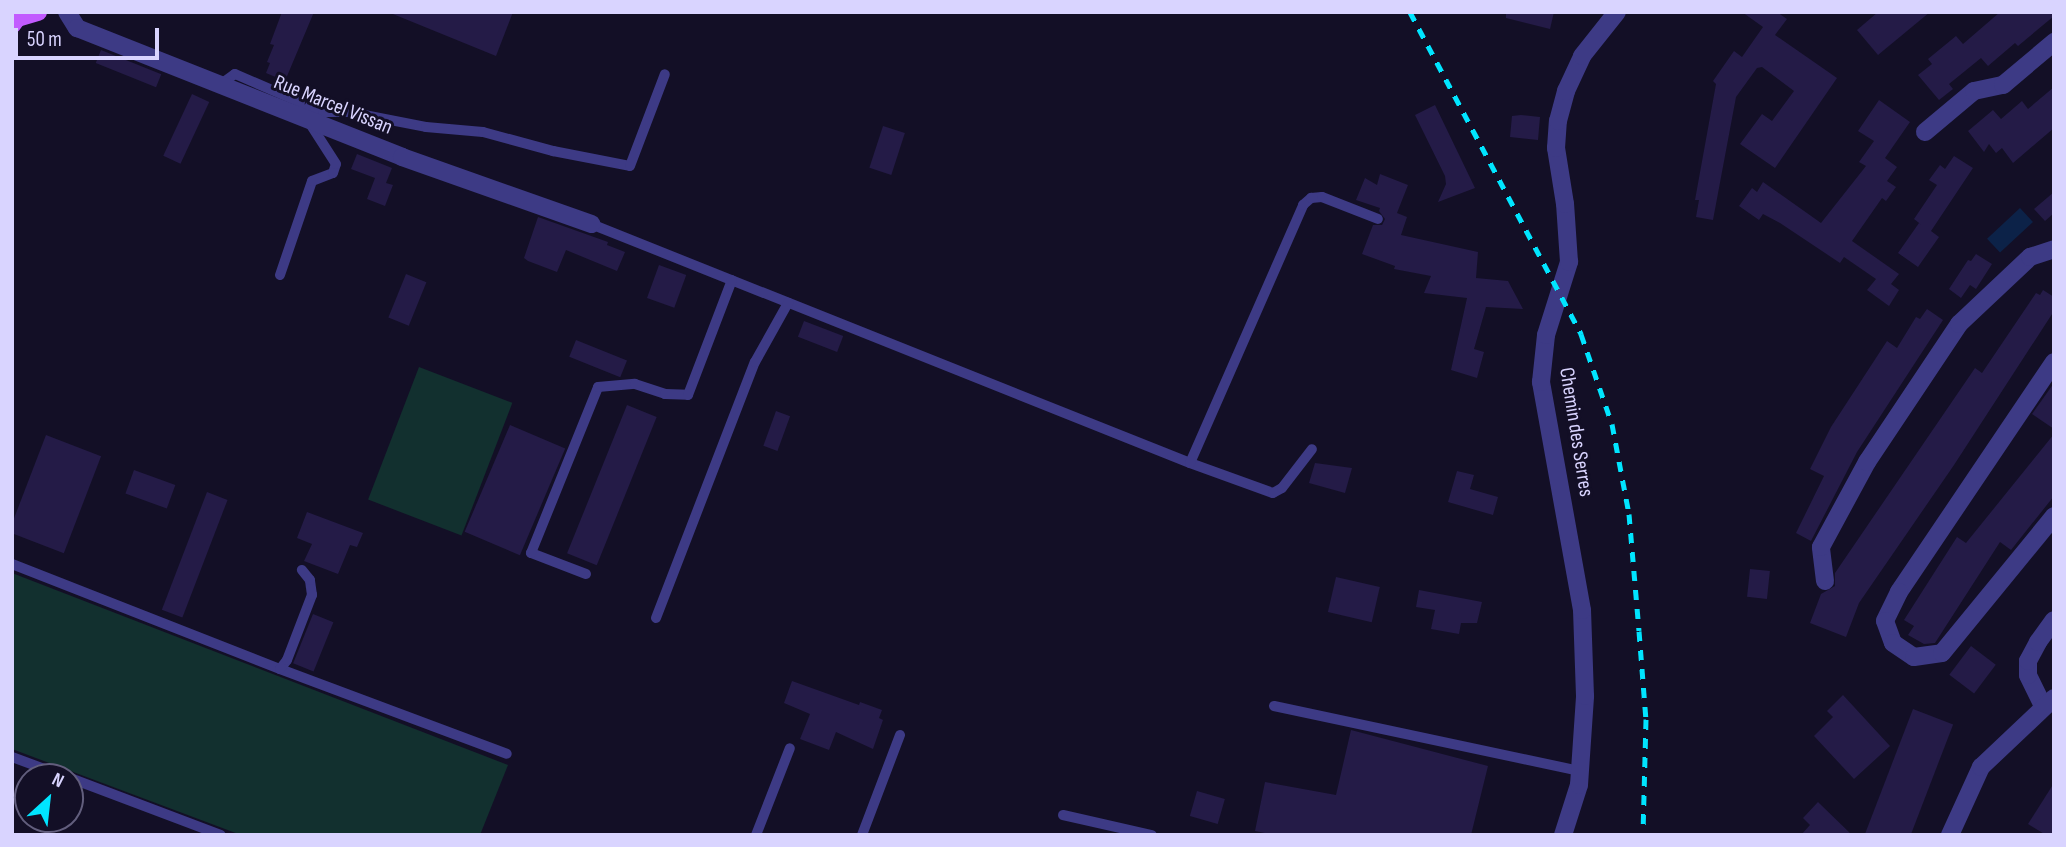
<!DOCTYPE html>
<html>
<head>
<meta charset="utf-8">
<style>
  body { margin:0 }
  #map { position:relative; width:2066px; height:847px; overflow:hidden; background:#130f26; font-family:"Sofia Sans Condensed",sans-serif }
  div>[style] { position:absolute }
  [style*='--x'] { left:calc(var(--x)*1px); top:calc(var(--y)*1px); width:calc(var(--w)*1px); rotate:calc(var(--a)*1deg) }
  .green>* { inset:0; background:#12302f; transform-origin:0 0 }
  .water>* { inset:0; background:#0c2248; transform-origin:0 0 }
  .building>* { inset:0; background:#241b47; transform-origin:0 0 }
  .service>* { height:10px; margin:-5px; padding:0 5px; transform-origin:5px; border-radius:5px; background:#3d3a85 }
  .minor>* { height:18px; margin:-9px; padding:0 9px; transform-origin:9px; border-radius:9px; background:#3d3a85 }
  .tertiary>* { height:18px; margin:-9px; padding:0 9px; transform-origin:9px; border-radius:9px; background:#3d3a85 }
  .primary>* { height:18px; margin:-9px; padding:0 9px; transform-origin:9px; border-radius:9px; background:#c25bff }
  .rail>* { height:5px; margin-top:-2.5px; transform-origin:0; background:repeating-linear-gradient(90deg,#00e5ff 0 10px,transparent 0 19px) }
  span { translate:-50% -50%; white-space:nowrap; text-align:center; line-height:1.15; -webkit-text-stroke:6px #130f26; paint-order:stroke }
  .street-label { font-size:21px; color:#d9d4ff }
  .frame { position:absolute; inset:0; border:14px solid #d9d4ff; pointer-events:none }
  .north { position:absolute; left:14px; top:763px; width:70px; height:70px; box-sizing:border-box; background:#130f26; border:2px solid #625e7d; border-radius:50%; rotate:27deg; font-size:19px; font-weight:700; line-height:28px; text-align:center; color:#d9d4ff }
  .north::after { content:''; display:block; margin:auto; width:24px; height:32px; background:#00e5ff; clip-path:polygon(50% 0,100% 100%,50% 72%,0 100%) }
  .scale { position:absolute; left:14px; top:28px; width:145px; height:32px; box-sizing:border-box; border:4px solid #d9d4ff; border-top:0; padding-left:9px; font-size:21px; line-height:24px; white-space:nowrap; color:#d9d4ff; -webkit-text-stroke:5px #130f26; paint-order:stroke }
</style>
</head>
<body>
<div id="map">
  <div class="green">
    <i style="left:419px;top:367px;width:100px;height:142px;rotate:21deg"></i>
    <i style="clip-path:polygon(12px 573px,508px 765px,480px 835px,241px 835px,12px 749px)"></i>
  </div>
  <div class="water">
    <i style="left:2020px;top:208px;width:19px;height:45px;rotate:47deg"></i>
  </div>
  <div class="building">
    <i style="clip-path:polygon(282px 12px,314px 12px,285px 81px,266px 73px,270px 63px,267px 62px,274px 45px,270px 44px)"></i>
    <i style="clip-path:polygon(388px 12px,513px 12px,496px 56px)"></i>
    <i style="clip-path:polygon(1506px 12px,1554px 12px,1550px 29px,1506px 18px)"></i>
    <i style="clip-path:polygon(1742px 12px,1777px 12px,1787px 19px,1775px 35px,1837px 78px,1775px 168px,1740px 144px,1762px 114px,1772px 121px,1794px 91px,1762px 67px,1757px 68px,1736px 97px,1713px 220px,1696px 217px,1699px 200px,1695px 200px,1716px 84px,1713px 81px,1734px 51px,1742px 57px,1763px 27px)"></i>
    <i style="clip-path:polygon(1878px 12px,1930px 12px,1878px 55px,1857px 30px)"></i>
    <i style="clip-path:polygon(2000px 12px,2054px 12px,2054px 16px,2018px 46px,2015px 43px,1988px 66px,1981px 58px,1949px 84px,1953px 89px,1939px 100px,1918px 75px,1932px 64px,1928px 59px,1956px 36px,1963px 44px)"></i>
    <i style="left:101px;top:50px;width:65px;height:14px;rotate:22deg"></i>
    <i style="clip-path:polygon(2054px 87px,2054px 128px,2013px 163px,2002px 148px,1996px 153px,1989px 144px,1984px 152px,1968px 131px,1993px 110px,2001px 119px,2022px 101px,2028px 109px)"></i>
    <i style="left:192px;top:94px;width:19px;height:68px;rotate:25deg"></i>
    <i style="clip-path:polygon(1879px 100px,1910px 122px,1885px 158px,1897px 167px,1887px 181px,1896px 187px,1886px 201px,1882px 198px,1852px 241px,1899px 274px,1891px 284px,1899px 290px,1889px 306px,1867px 290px,1876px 279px,1844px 257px,1840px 263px,1780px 223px,1763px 214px,1759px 220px,1739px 206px,1752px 188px,1757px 192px,1763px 182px,1821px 223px,1866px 166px,1859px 162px,1874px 141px,1858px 131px)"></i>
    <i style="clip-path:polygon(1435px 105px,1475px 188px,1438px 202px,1446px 184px,1445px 176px,1415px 115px)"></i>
    <i style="clip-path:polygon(1521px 115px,1540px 117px,1538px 140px,1510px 137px,1512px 116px)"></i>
    <i style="left:883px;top:126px;width:23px;height:44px;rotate:18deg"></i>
    <i style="clip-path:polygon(357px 154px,392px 168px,386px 183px,393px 185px,385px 206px,367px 199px,375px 178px,351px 169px)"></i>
    <i style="clip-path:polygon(1954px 156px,1973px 168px,1931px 231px,1939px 237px,1918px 267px,1898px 253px,1919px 223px,1923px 226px,1914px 219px,1937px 185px,1929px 180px,1940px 165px,1945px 169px)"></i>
    <i style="clip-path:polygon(1380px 174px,1408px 185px,1397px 213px,1407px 217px,1401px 235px,1478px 252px,1476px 278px,1508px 281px,1523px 309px,1486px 307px,1474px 349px,1484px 352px,1477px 378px,1451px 370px,1467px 298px,1424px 293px,1431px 276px,1394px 269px,1395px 266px,1362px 254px,1373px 225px,1382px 225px,1385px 219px,1379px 211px,1380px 208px,1356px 200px,1365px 178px,1377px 185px)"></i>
    <i style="clip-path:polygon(2054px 192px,2054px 213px,2045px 221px,2034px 209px)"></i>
    <i style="clip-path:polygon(538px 217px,608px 242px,607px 245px,625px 252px,617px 271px,566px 250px,557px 272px,528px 261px,524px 258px)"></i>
    <i style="clip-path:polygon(1976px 254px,1992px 264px,1976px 289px,1970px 285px,1961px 298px,1949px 289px,1968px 260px,1971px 261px)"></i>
    <i style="left:659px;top:265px;width:29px;height:35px;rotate:20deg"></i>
    <i style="left:406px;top:274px;width:22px;height:47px;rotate:22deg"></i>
    <i style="clip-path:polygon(2043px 290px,2054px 297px,2054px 311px,1954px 465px,1859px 603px,1846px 637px,1810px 623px,1821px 594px,1835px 586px,1835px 573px,1975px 368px,1982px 373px,2036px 293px,2040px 295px)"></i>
    <i style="clip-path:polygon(1927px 309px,1943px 320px,1857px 452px,1811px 541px,1796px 533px,1824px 476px,1810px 469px,1831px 427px,1887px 341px,1897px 348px,1916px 317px,1920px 319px)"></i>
    <i style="left:804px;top:321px;width:42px;height:17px;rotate:21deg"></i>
    <i style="left:576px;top:340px;width:55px;height:18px;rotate:22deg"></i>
    <i style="clip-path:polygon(2054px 383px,2054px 429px,2032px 414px)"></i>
    <i style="left:627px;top:405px;width:32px;height:160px;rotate:22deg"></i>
    <i style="left:776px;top:411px;width:15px;height:37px;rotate:20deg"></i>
    <i style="left:510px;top:425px;width:60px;height:116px;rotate:23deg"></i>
    <i style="clip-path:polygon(2054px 434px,2054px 496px,2011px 550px,2000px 542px,1935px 643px,1924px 644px,1908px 635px,1914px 626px,1904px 620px,1957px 537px,1966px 543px)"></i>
    <i style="left:46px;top:435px;width:59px;height:104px;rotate:21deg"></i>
    <i style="clip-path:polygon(1315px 463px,1352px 468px,1345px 493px,1309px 483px)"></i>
    <i style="left:134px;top:470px;width:44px;height:25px;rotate:20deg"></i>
    <i style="clip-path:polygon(1457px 471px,1474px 475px,1470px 489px,1498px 497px,1493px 515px,1448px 502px)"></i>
    <i style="left:207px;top:492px;width:22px;height:126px;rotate:21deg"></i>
    <i style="clip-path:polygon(307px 512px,363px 533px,357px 547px,350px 545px,338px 574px,304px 561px,312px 544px,297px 538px)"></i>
    <i style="left:1750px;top:569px;width:20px;height:28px;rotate:6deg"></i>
    <i style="left:1336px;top:577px;width:45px;height:36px;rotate:13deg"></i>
    <i style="clip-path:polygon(1419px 590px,1482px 602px,1477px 623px,1461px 623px,1459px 634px,1431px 629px,1435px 610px,1416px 607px)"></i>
    <i style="left:313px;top:614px;width:22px;height:53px;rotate:22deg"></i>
    <i style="left:1971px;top:646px;width:31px;height:36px;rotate:37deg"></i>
    <i style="clip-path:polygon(792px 681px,859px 705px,860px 702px,882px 710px,879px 718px,883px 720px,873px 749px,836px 732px,829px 750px,800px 739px,810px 714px,784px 703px)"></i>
    <i style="clip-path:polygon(1843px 695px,1890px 746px,1854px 779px,1814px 736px,1833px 717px,1827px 711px)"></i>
    <i style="left:1913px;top:709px;width:43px;height:134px;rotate:21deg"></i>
    <i style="clip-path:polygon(1351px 730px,1488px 766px,1471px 835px,1275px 835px,1255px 831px,1265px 782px,1336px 795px)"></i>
    <i style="clip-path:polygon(2054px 783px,2054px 835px,2046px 835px,2028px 824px)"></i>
    <i style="left:1197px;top:791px;width:29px;height:26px;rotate:16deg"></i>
    <i style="clip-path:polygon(1818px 802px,1852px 835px,1801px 835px,1810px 825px,1803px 818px)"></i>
  </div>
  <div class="service">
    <i style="--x:221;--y:84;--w:17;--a:-36"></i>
    <i style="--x:235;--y:74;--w:96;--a:23.4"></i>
    <i style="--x:323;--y:112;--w:26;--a:0"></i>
    <i style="--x:349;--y:112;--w:78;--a:11"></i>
    <i style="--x:426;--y:127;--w:57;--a:5"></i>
    <i style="--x:483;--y:132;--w:73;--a:15.2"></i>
    <i style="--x:553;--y:151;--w:78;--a:11"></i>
    <i style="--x:630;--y:166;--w:98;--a:-69.2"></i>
    <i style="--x:591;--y:224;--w:645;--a:21.75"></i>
    <i style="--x:1190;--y:463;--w:88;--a:19.9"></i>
    <i style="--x:1273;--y:493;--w:10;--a:-29"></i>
    <i style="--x:1282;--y:488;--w:49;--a:-52.4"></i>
    <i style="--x:280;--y:275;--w:99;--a:-71.2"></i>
    <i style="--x:312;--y:181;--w:22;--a:-21"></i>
    <i style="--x:333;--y:173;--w:9;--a:-72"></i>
    <i style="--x:336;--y:164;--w:50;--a:-122.7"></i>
    <i style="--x:1190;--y:463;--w:282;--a:-66.3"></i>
    <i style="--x:1303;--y:205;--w:11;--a:-41"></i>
    <i style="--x:1311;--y:198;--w:11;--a:-5"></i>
    <i style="--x:1322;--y:197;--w:60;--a:21.4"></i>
    <i style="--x:12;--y:564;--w:288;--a:21.4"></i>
    <i style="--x:280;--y:669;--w:242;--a:20.5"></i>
    <i style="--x:586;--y:574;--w:59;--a:-159.1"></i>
    <i style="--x:531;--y:553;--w:179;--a:-68"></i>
    <i style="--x:598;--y:387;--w:37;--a:-5"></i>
    <i style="--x:635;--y:384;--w:32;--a:18"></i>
    <i style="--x:665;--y:394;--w:23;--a:2"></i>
    <i style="--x:688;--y:395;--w:123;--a:-69.1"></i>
    <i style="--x:656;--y:618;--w:274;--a:-68.9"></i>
    <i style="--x:755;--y:362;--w:68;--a:-60.8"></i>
    <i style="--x:280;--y:669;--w:11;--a:-52"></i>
    <i style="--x:287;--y:660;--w:70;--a:-69"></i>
    <i style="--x:312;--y:595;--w:15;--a:-98"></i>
    <i style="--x:310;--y:580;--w:13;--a:-129"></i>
    <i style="--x:1274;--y:706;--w:313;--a:12"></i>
    <i style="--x:12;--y:757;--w:58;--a:20.3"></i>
    <i style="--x:70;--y:778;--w:161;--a:20.7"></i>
    <i style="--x:1063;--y:815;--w:91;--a:12.7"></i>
    <i style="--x:756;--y:835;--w:93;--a:-68.7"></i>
    <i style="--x:862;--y:835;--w:107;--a:-69.2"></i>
  </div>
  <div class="minor">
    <i style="--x:67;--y:12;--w:19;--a:58"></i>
    <i style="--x:77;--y:28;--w:350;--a:21.6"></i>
    <i style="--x:402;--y:157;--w:201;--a:19.5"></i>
    <i style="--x:1925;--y:132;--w:64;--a:-39.9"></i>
    <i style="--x:1974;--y:91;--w:30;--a:-12"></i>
    <i style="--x:2003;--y:85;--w:67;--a:-40.1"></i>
    <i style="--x:2054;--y:362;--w:277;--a:124"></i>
    <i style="--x:1899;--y:592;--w:32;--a:116"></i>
    <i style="--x:1885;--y:621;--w:23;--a:70"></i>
    <i style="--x:1893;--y:643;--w:25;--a:34"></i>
    <i style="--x:1914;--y:657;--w:28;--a:-8"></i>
    <i style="--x:1942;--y:653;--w:177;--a:-50.7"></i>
    <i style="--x:1825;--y:581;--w:34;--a:-97"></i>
    <i style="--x:1821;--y:547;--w:97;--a:-61.6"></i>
    <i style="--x:1867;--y:462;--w:166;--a:-56.3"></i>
    <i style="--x:1959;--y:324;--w:98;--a:-43.3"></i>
    <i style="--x:2030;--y:257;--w:25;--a:-18"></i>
    <i style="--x:2043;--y:706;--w:34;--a:-116"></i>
    <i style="--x:2028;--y:675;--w:14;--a:-90"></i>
    <i style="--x:2028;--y:661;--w:21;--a:-62"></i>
    <i style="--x:2038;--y:642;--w:27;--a:-54"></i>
  </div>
  <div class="tertiary">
    <i style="--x:1563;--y:835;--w:52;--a:-72.3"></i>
    <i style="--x:1579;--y:785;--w:89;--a:-86.1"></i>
    <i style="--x:1585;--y:696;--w:86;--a:-92"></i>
    <i style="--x:1582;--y:610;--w:232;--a:-100.2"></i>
    <i style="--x:1541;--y:382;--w:47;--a:-83.9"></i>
    <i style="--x:1546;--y:335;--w:77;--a:-72.5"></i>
    <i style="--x:1569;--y:262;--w:58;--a:-93.9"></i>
    <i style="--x:1565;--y:204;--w:57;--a:-99.1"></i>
    <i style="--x:1556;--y:148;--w:27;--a:-86"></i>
    <i style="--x:1558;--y:121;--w:31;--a:-75"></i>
    <i style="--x:1566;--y:91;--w:38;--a:-65"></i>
    <i style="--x:1582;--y:56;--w:56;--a:-51.5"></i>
    <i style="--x:1950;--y:835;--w:75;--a:-65.5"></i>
    <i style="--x:1981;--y:767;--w:100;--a:-43.4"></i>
  </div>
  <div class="primary">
    <i style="--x:12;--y:25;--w:9;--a:-54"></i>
    <i style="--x:17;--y:18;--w:22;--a:-16"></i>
  </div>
  <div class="rail">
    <i style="--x:1410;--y:12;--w:365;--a:62"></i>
    <i style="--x:1581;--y:334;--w:95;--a:71"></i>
    <i style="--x:1612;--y:424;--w:92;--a:79.3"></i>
    <i style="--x:1629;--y:514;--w:117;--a:85.1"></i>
    <i style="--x:1639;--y:631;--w:88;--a:85.5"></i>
    <i style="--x:1646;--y:719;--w:116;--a:91.5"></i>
  </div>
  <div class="street-label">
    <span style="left:333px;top:105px;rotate:22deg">Rue Marcel Vissan</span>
    <span style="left:1576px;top:432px;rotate:81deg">Chemin des Serres</span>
  </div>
  <div class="frame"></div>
  <div class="north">N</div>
  <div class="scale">50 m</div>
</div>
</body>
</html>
